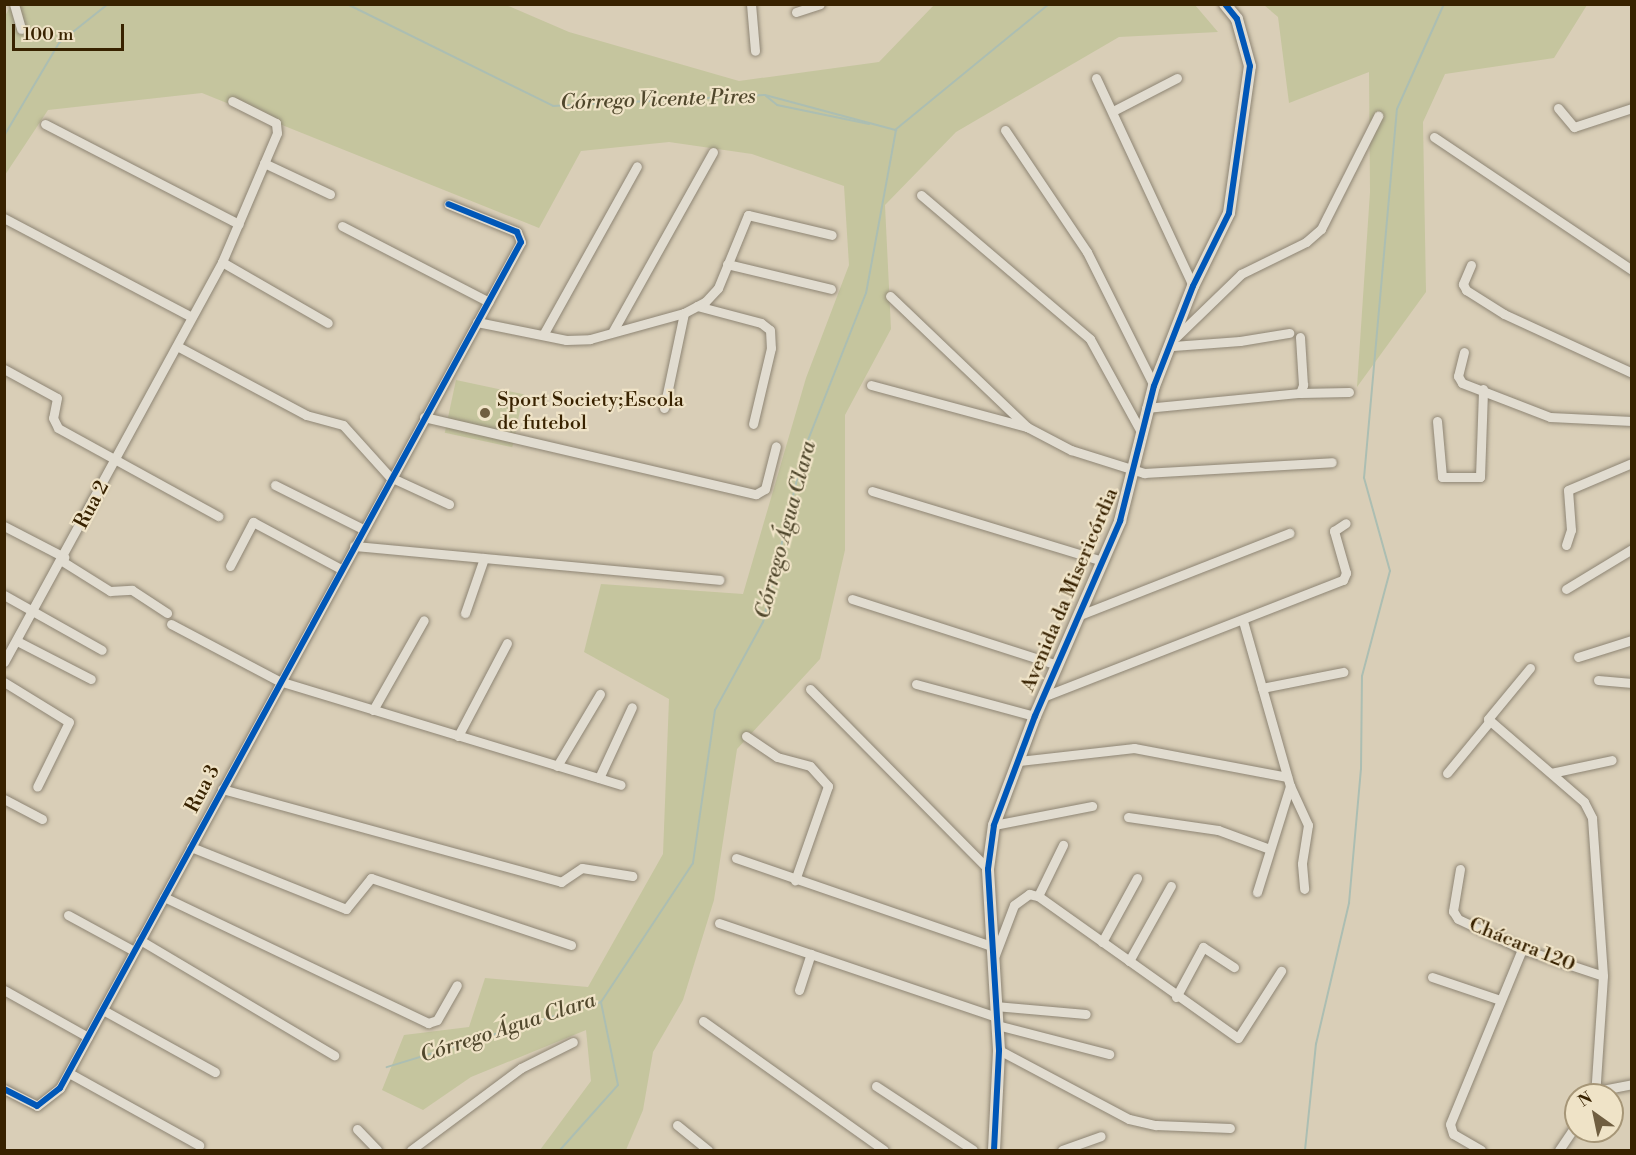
<!DOCTYPE html>
<html>
<head>
<meta charset="utf-8">
<style>
  body { margin:0 }
  #map { position:relative; width:1636px; height:1155px; overflow:hidden; background:#d9ceb7; font-family:"Libre Bodoni",serif }
  div>[style] { position:absolute }
  [style*='--x'] { left:calc(var(--x)*1px); top:calc(var(--y)*1px); width:calc(var(--w)*1px); rotate:calc(var(--a)*1deg) }
  .green>* { inset:0; background:#c5c59e; transform-origin:0 0 }
  .stream>* { height:2px; margin:-1px; padding:0 1px; transform-origin:1px; border-radius:1px; background:#acbeb2 }
  .roads { filter:drop-shadow(0 0 2px #8e8574) drop-shadow(0 0 2px #8e8574) }
  .minor>* { height:9px; margin:-4.5px; padding:0 4.5px; transform-origin:4.5px; border-radius:4.5px; background:#e1dcd0 }
  .tertiary>* { height:12px; margin:-6px; padding:0 6px; transform-origin:6px; border-radius:6px; background:#e1dcd0 }
  .cycleway>* { height:6px; margin:-3px; padding:0 3px; transform-origin:3px; border-radius:3px; background:#0057b8 }
  .dots>* { width:16px; height:16px; translate:-50% -50%; box-sizing:border-box; border:3px solid #efe3c7; border-radius:50% }
  span { translate:-50% -50%; white-space:nowrap; text-align:center; line-height:1.15; -webkit-text-stroke:4.5px #efe3c7; paint-order:stroke }
  .poi-label { font-size:20px; color:#382200 }
  .left { translate:0 -50%; text-align:left }
  .street-label { font-size:20px; color:#382200 }
  .water-label { font-size:21px; color:#50472c; font-style:italic }
  .frame { position:absolute; inset:0; border:6px solid #382200; pointer-events:none }
  .north { position:absolute; left:1564px; top:1083px; width:60px; height:60px; box-sizing:border-box; background:#efe3c7; border:2px solid #a69677; border-radius:50%; rotate:327deg; font-size:16px; font-weight:700; line-height:24px; text-align:center; color:#382200 }
  .north::after { content:''; display:block; margin:auto; width:21px; height:27px; background:#705e40; clip-path:polygon(50% 0,100% 100%,50% 72%,0 100%) }
  .scale { position:absolute; left:12px; top:24px; width:112px; height:27px; box-sizing:border-box; border:3px solid #382200; border-top:0; padding-left:8px; font-size:18px; line-height:21px; white-space:nowrap; color:#382200; -webkit-text-stroke:4px #efe3c7; paint-order:stroke }
</style>
</head>
<body>
<div id="map">
  <div class="green">
    <i style="clip-path:polygon(11px 5px,506px 5px,569px 32px,739px 81px,879px 62px,934px 5px,1195px 5px,1218px 32px,1119px 37px,956px 132px,885px 205px,891px 329px,845px 415px,845px 550px,820px 659px,737px 749px,714px 900px,683px 1000px,653px 1052px,643px 1110px,626px 1150px,540px 1150px,591px 1081px,586px 1030px,471px 1077px,423px 1110px,382px 1090px,404px 1035px,469px 1027px,485px 978px,588px 987px,663px 854px,669px 699px,584px 652px,601px 584px,743px 594px,806px 378px,849px 265px,844px 186px,752px 154px,669px 142px,581px 151px,539px 228px,202px 93px,48px 110px,5px 175px,4px 18px)"></i>
    <i style="clip-path:polygon(1264px 5px,1587px 5px,1554px 58px,1445px 74px,1423px 122px,1426px 292px,1357px 387px,1370px 192px,1369px 72px,1289px 103px,1278px 17px)"></i>
    <i style="left:456px;top:380px;width:69px;height:54px;rotate:12deg"></i>
  </div>
  <div class="stream">
    <i style="--x:347;--y:4;--w:230;--a:26.3"></i>
    <i style="--x:553;--y:106;--w:212;--a:-3"></i>
    <i style="--x:765;--y:95;--w:136;--a:15"></i>
    <i style="--x:896;--y:130;--w:166;--a:100.4"></i>
    <i style="--x:866;--y:293;--w:169;--a:111.5"></i>
    <i style="--x:804;--y:450;--w:177;--a:103.4"></i>
    <i style="--x:763;--y:622;--w:100;--a:118.6"></i>
    <i style="--x:715;--y:710;--w:155;--a:98.2"></i>
    <i style="--x:693;--y:863;--w:167;--a:123.5"></i>
    <i style="--x:601;--y:1002;--w:224;--a:163.1"></i>
    <i style="--x:766;--y:96;--w:14;--a:39"></i>
    <i style="--x:777;--y:105;--w:94;--a:11.7"></i>
    <i style="--x:895;--y:130;--w:199;--a:-39.3"></i>
    <i style="--x:4;--y:136;--w:108;--a:-59.4"></i>
    <i style="--x:59;--y:43;--w:63;--a:-38.5"></i>
    <i style="--x:560;--y:1150;--w:87;--a:-48.3"></i>
    <i style="--x:618;--y:1085;--w:85;--a:-101.6"></i>
    <i style="--x:1305;--y:1150;--w:107;--a:-84.1"></i>
    <i style="--x:1316;--y:1044;--w:145;--a:-76.8"></i>
    <i style="--x:1349;--y:903;--w:135;--a:-84.9"></i>
    <i style="--x:1361;--y:769;--w:93;--a:-89.4"></i>
    <i style="--x:1362;--y:676;--w:109;--a:-75.1"></i>
    <i style="--x:1390;--y:571;--w:97;--a:-105.6"></i>
    <i style="--x:1364;--y:478;--w:370;--a:-84.9"></i>
    <i style="--x:1397;--y:109;--w:115;--a:-65.9"></i>
  </div>
  <div class="roads">
    <div class="minor">
      <i style="--x:14;--y:4;--w:26;--a:74"></i>
      <i style="--x:751;--y:4;--w:47;--a:85.1"></i>
      <i style="--x:796;--y:12;--w:25;--a:-18"></i>
      <i style="--x:1096;--y:78;--w:230;--a:65"></i>
      <i style="--x:1558;--y:108;--w:25;--a:50"></i>
      <i style="--x:1574;--y:127;--w:61;--a:-18.1"></i>
      <i style="--x:1113;--y:111;--w:72;--a:-27.3"></i>
      <i style="--x:45;--y:124;--w:218;--a:27.3"></i>
      <i style="--x:1005;--y:130;--w:147;--a:56.1"></i>
      <i style="--x:1087;--y:252;--w:150;--a:63.4"></i>
      <i style="--x:1434;--y:137;--w:239;--a:33.9"></i>
      <i style="--x:264;--y:163;--w:73;--a:25.2"></i>
      <i style="--x:921;--y:195;--w:222;--a:40.4"></i>
      <i style="--x:1090;--y:339;--w:104;--a:61.2"></i>
      <i style="--x:4;--y:218;--w:212;--a:27.8"></i>
      <i style="--x:342;--y:226;--w:165;--a:27.3"></i>
      <i style="--x:222;--y:262;--w:122;--a:29.9"></i>
      <i style="--x:727;--y:264;--w:107;--a:13.5"></i>
      <i style="--x:1471;--y:265;--w:21;--a:113"></i>
      <i style="--x:1463;--y:284;--w:7;--a:63"></i>
      <i style="--x:1466;--y:290;--w:45;--a:32.3"></i>
      <i style="--x:1504;--y:314;--w:141;--a:24.7"></i>
      <i style="--x:890;--y:296;--w:190;--a:43.7"></i>
      <i style="--x:1027;--y:427;--w:50;--a:27.6"></i>
      <i style="--x:1071;--y:450;--w:77;--a:17.5"></i>
      <i style="--x:1144;--y:473;--w:188;--a:-3.3"></i>
      <i style="--x:697;--y:306;--w:66;--a:14.9"></i>
      <i style="--x:761;--y:323;--w:11;--a:38"></i>
      <i style="--x:770;--y:330;--w:18;--a:87"></i>
      <i style="--x:771;--y:348;--w:78;--a:103.3"></i>
      <i style="--x:477;--y:322;--w:91;--a:11.4"></i>
      <i style="--x:566;--y:340;--w:24;--a:-2"></i>
      <i style="--x:590;--y:339;--w:98;--a:-15.5"></i>
      <i style="--x:684;--y:313;--w:24;--a:-28"></i>
      <i style="--x:705;--y:302;--w:19;--a:-47"></i>
      <i style="--x:718;--y:288;--w:79;--a:-67.7"></i>
      <i style="--x:748;--y:215;--w:86;--a:13.4"></i>
      <i style="--x:613;--y:331;--w:205;--a:-60.8"></i>
      <i style="--x:543;--y:335;--w:193;--a:-60.9"></i>
      <i style="--x:1176;--y:337;--w:91;--a:-44.1"></i>
      <i style="--x:1241;--y:274;--w:72;--a:-26.2"></i>
      <i style="--x:1306;--y:242;--w:20;--a:-41"></i>
      <i style="--x:1321;--y:229;--w:127;--a:-63.2"></i>
      <i style="--x:177;--y:346;--w:146;--a:28.1"></i>
      <i style="--x:306;--y:415;--w:38;--a:15"></i>
      <i style="--x:343;--y:425;--w:70;--a:47.9"></i>
      <i style="--x:390;--y:477;--w:65;--a:24.6"></i>
      <i style="--x:1173;--y:346;--w:67;--a:-4.3"></i>
      <i style="--x:1240;--y:341;--w:50;--a:-9.3"></i>
      <i style="--x:1464;--y:352;--w:25;--a:104"></i>
      <i style="--x:1458;--y:376;--w:8;--a:60"></i>
      <i style="--x:1462;--y:383;--w:94;--a:21.1"></i>
      <i style="--x:1550;--y:417;--w:82;--a:2.8"></i>
      <i style="--x:4;--y:369;--w:60;--a:28.7"></i>
      <i style="--x:57;--y:398;--w:20;--a:101"></i>
      <i style="--x:53;--y:418;--w:11;--a:63"></i>
      <i style="--x:58;--y:428;--w:183;--a:28.8"></i>
      <i style="--x:871;--y:385;--w:162;--a:15.1"></i>
      <i style="--x:1300;--y:393;--w:9;--a:-69"></i>
      <i style="--x:1303;--y:385;--w:48;--a:-93.6"></i>
      <i style="--x:664;--y:408;--w:97;--a:-78.1"></i>
      <i style="--x:1146;--y:408;--w:155;--a:-5.6"></i>
      <i style="--x:1300;--y:393;--w:49;--a:-1.2"></i>
      <i style="--x:424;--y:417;--w:341;--a:13.1"></i>
      <i style="--x:756;--y:494;--w:10;--a:-29"></i>
      <i style="--x:765;--y:489;--w:44;--a:-75.7"></i>
      <i style="--x:1437;--y:421;--w:56;--a:84.9"></i>
      <i style="--x:1442;--y:477;--w:38;--a:0"></i>
      <i style="--x:1480;--y:477;--w:88;--a:-88"></i>
      <i style="--x:275;--y:485;--w:98;--a:26.6"></i>
      <i style="--x:872;--y:491;--w:240;--a:16.9"></i>
      <i style="--x:4;--y:526;--w:68;--a:27.3"></i>
      <i style="--x:1566;--y:545;--w:16;--a:-72"></i>
      <i style="--x:1571;--y:530;--w:40;--a:-94.3"></i>
      <i style="--x:1568;--y:490;--w:69;--a:-22.9"></i>
      <i style="--x:354;--y:546;--w:367;--a:5.3"></i>
      <i style="--x:62;--y:561;--w:57;--a:32"></i>
      <i style="--x:110;--y:591;--w:22;--a:-3"></i>
      <i style="--x:132;--y:590;--w:42;--a:33.3"></i>
      <i style="--x:230;--y:566;--w:50;--a:-62.4"></i>
      <i style="--x:253;--y:522;--w:100;--a:28.1"></i>
      <i style="--x:1566;--y:589;--w:77;--a:-31.2"></i>
      <i style="--x:4;--y:595;--w:112;--a:29.3"></i>
      <i style="--x:852;--y:599;--w:215;--a:17.8"></i>
      <i style="--x:465;--y:613;--w:58;--a:-70.9"></i>
      <i style="--x:1080;--y:615;--w:225;--a:-21.4"></i>
      <i style="--x:1243;--y:621;--w:172;--a:74.1"></i>
      <i style="--x:1290;--y:786;--w:43;--a:65.2"></i>
      <i style="--x:1308;--y:825;--w:39;--a:99"></i>
      <i style="--x:1302;--y:864;--w:25;--a:85"></i>
      <i style="--x:171;--y:624;--w:122;--a:27.8"></i>
      <i style="--x:279;--y:681;--w:357;--a:16.9"></i>
      <i style="--x:17;--y:641;--w:83;--a:27.2"></i>
      <i style="--x:1578;--y:657;--w:57;--a:-17.5"></i>
      <i style="--x:4;--y:662;--w:456;--a:-61.4"></i>
      <i style="--x:222;--y:262;--w:140;--a:-66.9"></i>
      <i style="--x:277;--y:133;--w:10;--a:-96"></i>
      <i style="--x:276;--y:123;--w:49;--a:-153.4"></i>
      <i style="--x:1530;--y:668;--w:66;--a:129.5"></i>
      <i style="--x:1488;--y:719;--w:127;--a:40.8"></i>
      <i style="--x:1584;--y:802;--w:18;--a:63"></i>
      <i style="--x:1592;--y:818;--w:158;--a:86"></i>
      <i style="--x:1603;--y:976;--w:119;--a:93.8"></i>
      <i style="--x:1598;--y:680;--w:34;--a:5"></i>
      <i style="--x:4;--y:682;--w:76;--a:31.6"></i>
      <i style="--x:69;--y:722;--w:72;--a:116.2"></i>
      <i style="--x:916;--y:684;--w:123;--a:15.1"></i>
      <i style="--x:1262;--y:688;--w:83;--a:-11.2"></i>
      <i style="--x:810;--y:689;--w:253;--a:45.3"></i>
      <i style="--x:1045;--y:696;--w:320;--a:-21.3"></i>
      <i style="--x:1343;--y:580;--w:8;--a:-67"></i>
      <i style="--x:1346;--y:573;--w:44;--a:-105.9"></i>
      <i style="--x:1334;--y:531;--w:14;--a:-34"></i>
      <i style="--x:373;--y:710;--w:103;--a:-60.5"></i>
      <i style="--x:458;--y:736;--w:105;--a:-62.2"></i>
      <i style="--x:746;--y:736;--w:37;--a:34"></i>
      <i style="--x:777;--y:757;--w:34;--a:15"></i>
      <i style="--x:810;--y:766;--w:27;--a:48"></i>
      <i style="--x:828;--y:786;--w:100;--a:109.3"></i>
      <i style="--x:1019;--y:761;--w:116;--a:-6.4"></i>
      <i style="--x:1134;--y:748;--w:156;--a:10.7"></i>
      <i style="--x:557;--y:766;--w:84;--a:-59.2"></i>
      <i style="--x:1447;--y:773;--w:66;--a:-50.5"></i>
      <i style="--x:1551;--y:773;--w:62;--a:-12"></i>
      <i style="--x:599;--y:778;--w:78;--a:-65.1"></i>
      <i style="--x:222;--y:789;--w:352;--a:15.3"></i>
      <i style="--x:561;--y:882;--w:25;--a:-34"></i>
      <i style="--x:582;--y:868;--w:51;--a:9.1"></i>
      <i style="--x:4;--y:799;--w:43;--a:27.8"></i>
      <i style="--x:1128;--y:817;--w:91;--a:8.2"></i>
      <i style="--x:1218;--y:830;--w:55;--a:20.1"></i>
      <i style="--x:994;--y:825;--w:100;--a:-11"></i>
      <i style="--x:191;--y:847;--w:167;--a:21.8"></i>
      <i style="--x:346;--y:909;--w:40;--a:-51"></i>
      <i style="--x:371;--y:878;--w:211;--a:18.5"></i>
      <i style="--x:736;--y:858;--w:270;--a:19"></i>
      <i style="--x:1460;--y:869;--w:43;--a:99.5"></i>
      <i style="--x:1453;--y:911;--w:9;--a:58"></i>
      <i style="--x:1458;--y:919;--w:71;--a:25.1"></i>
      <i style="--x:1522;--y:949;--w:85;--a:18.4"></i>
      <i style="--x:1257;--y:892;--w:111;--a:-72.7"></i>
      <i style="--x:1038;--y:896;--w:57;--a:-63.9"></i>
      <i style="--x:164;--y:897;--w:293;--a:25.5"></i>
      <i style="--x:428;--y:1023;--w:9;--a:-18"></i>
      <i style="--x:437;--y:1020;--w:40;--a:-60.3"></i>
      <i style="--x:68;--y:915;--w:75;--a:28.6"></i>
      <i style="--x:719;--y:923;--w:293;--a:18.7"></i>
      <i style="--x:140;--y:940;--w:226;--a:30.7"></i>
      <i style="--x:1102;--y:942;--w:73;--a:-61.3"></i>
      <i style="--x:995;--y:955;--w:53;--a:-69.2"></i>
      <i style="--x:1014;--y:905;--w:19;--a:-36"></i>
      <i style="--x:1029;--y:894;--w:9;--a:13"></i>
      <i style="--x:1038;--y:896;--w:245;--a:35.4"></i>
      <i style="--x:1238;--y:1038;--w:80;--a:-57.3"></i>
      <i style="--x:1129;--y:961;--w:86;--a:-60.8"></i>
      <i style="--x:1432;--y:977;--w:72;--a:18.7"></i>
      <i style="--x:4;--y:990;--w:96;--a:29.2"></i>
      <i style="--x:799;--y:990;--w:38;--a:-72"></i>
      <i style="--x:1176;--y:997;--w:57;--a:-61.6"></i>
      <i style="--x:1203;--y:947;--w:37;--a:33"></i>
      <i style="--x:995;--y:1006;--w:91;--a:5"></i>
      <i style="--x:103;--y:1010;--w:128;--a:29"></i>
      <i style="--x:703;--y:1021;--w:222;--a:35.5"></i>
      <i style="--x:997;--y:1025;--w:116;--a:14.5"></i>
      <i style="--x:999;--y:1050;--w:147;--a:28"></i>
      <i style="--x:1129;--y:1119;--w:28;--a:13"></i>
      <i style="--x:1156;--y:1125;--w:74;--a:2.3"></i>
      <i style="--x:69;--y:1073;--w:149;--a:29"></i>
      <i style="--x:876;--y:1086;--w:116;--a:33.4"></i>
      <i style="--x:4;--y:1089;--w:37;--a:27"></i>
      <i style="--x:37;--y:1106;--w:29;--a:-38"></i>
      <i style="--x:60;--y:1088;--w:963;--a:-61.41"></i>
      <i style="--x:521;--y:242;--w:11;--a:-112"></i>
      <i style="--x:517;--y:232;--w:74;--a:-157.9"></i>
      <i style="--x:1597;--y:1091;--w:36;--a:-11"></i>
      <i style="--x:677;--y:1125;--w:40;--a:39"></i>
      <i style="--x:357;--y:1129;--w:29;--a:46"></i>
      <i style="--x:411;--y:1150;--w:137;--a:-36.7"></i>
      <i style="--x:521;--y:1068;--w:58;--a:-26.6"></i>
      <i style="--x:1062;--y:1150;--w:41;--a:-19.7"></i>
      <i style="--x:1481;--y:1150;--w:32;--a:-150"></i>
      <i style="--x:1453;--y:1134;--w:10;--a:-107"></i>
      <i style="--x:1450;--y:1124;--w:189;--a:-67.6"></i>
      <i style="--x:1559;--y:1150;--w:30;--a:-56"></i>
    </div>
    <div class="tertiary">
      <i style="--x:994;--y:1150;--w:100;--a:-87.1"></i>
      <i style="--x:999;--y:1050;--w:181;--a:-93.5"></i>
      <i style="--x:988;--y:869;--w:44;--a:-82.2"></i>
      <i style="--x:994;--y:825;--w:116;--a:-69.4"></i>
      <i style="--x:1035;--y:716;--w:213;--a:-66.4"></i>
      <i style="--x:1120;--y:521;--w:139;--a:-75.9"></i>
      <i style="--x:1154;--y:386;--w:107;--a:-68.7"></i>
      <i style="--x:1193;--y:286;--w:81;--a:-63.7"></i>
      <i style="--x:1229;--y:213;--w:148;--a:-81.9"></i>
      <i style="--x:1250;--y:66;--w:49;--a:-105.5"></i>
      <i style="--x:1237;--y:19;--w:19;--a:-129"></i>
    </div>
  </div>
  <div class="cycleway">
    <i style="--x:4;--y:1089;--w:37;--a:27"></i>
    <i style="--x:37;--y:1106;--w:29;--a:-38"></i>
    <i style="--x:60;--y:1088;--w:963;--a:-61.41"></i>
    <i style="--x:521;--y:242;--w:11;--a:-112"></i>
    <i style="--x:517;--y:232;--w:74;--a:-157.9"></i>
    <i style="--x:994;--y:1150;--w:100;--a:-87.1"></i>
    <i style="--x:999;--y:1050;--w:181;--a:-93.5"></i>
    <i style="--x:988;--y:869;--w:44;--a:-82.2"></i>
    <i style="--x:994;--y:825;--w:116;--a:-69.4"></i>
    <i style="--x:1035;--y:716;--w:213;--a:-66.4"></i>
    <i style="--x:1120;--y:521;--w:139;--a:-75.9"></i>
    <i style="--x:1154;--y:386;--w:107;--a:-68.7"></i>
    <i style="--x:1193;--y:286;--w:81;--a:-63.7"></i>
    <i style="--x:1229;--y:213;--w:148;--a:-81.9"></i>
    <i style="--x:1250;--y:66;--w:49;--a:-105.5"></i>
    <i style="--x:1237;--y:19;--w:19;--a:-129"></i>
  </div>
  <div class="dots">
    <i style="left:485px;top:413px;background:#705e40"></i>
  </div>
  <div class="poi-label">
    <span class="left" style="left:497px;top:412px">Sport Society;Escola<br>de futebol</span>
  </div>
  <div class="street-label">
    <span style="left:92px;top:505px;rotate:-62deg">Rua 2</span>
    <span style="left:1070px;top:590px;rotate:-67deg">Avenida da Misericórdia</span>
    <span style="left:203px;top:789px;rotate:-62deg">Rua 3</span>
    <span style="left:1522px;top:945px;rotate:22deg">Chácara 120</span>
  </div>
  <div class="water-label">
    <span style="left:658px;top:100px;rotate:-2deg">Córrego Vicente Pires</span>
    <span style="left:786px;top:530px;rotate:-75deg">Córrego Água Clara</span>
    <span style="left:508px;top:1028px;rotate:-18deg">Córrego Água Clara</span>
  </div>
  <div class="frame"></div>
  <div class="north">N</div>
  <div class="scale">100 m</div>
</div>
</body>
</html>
